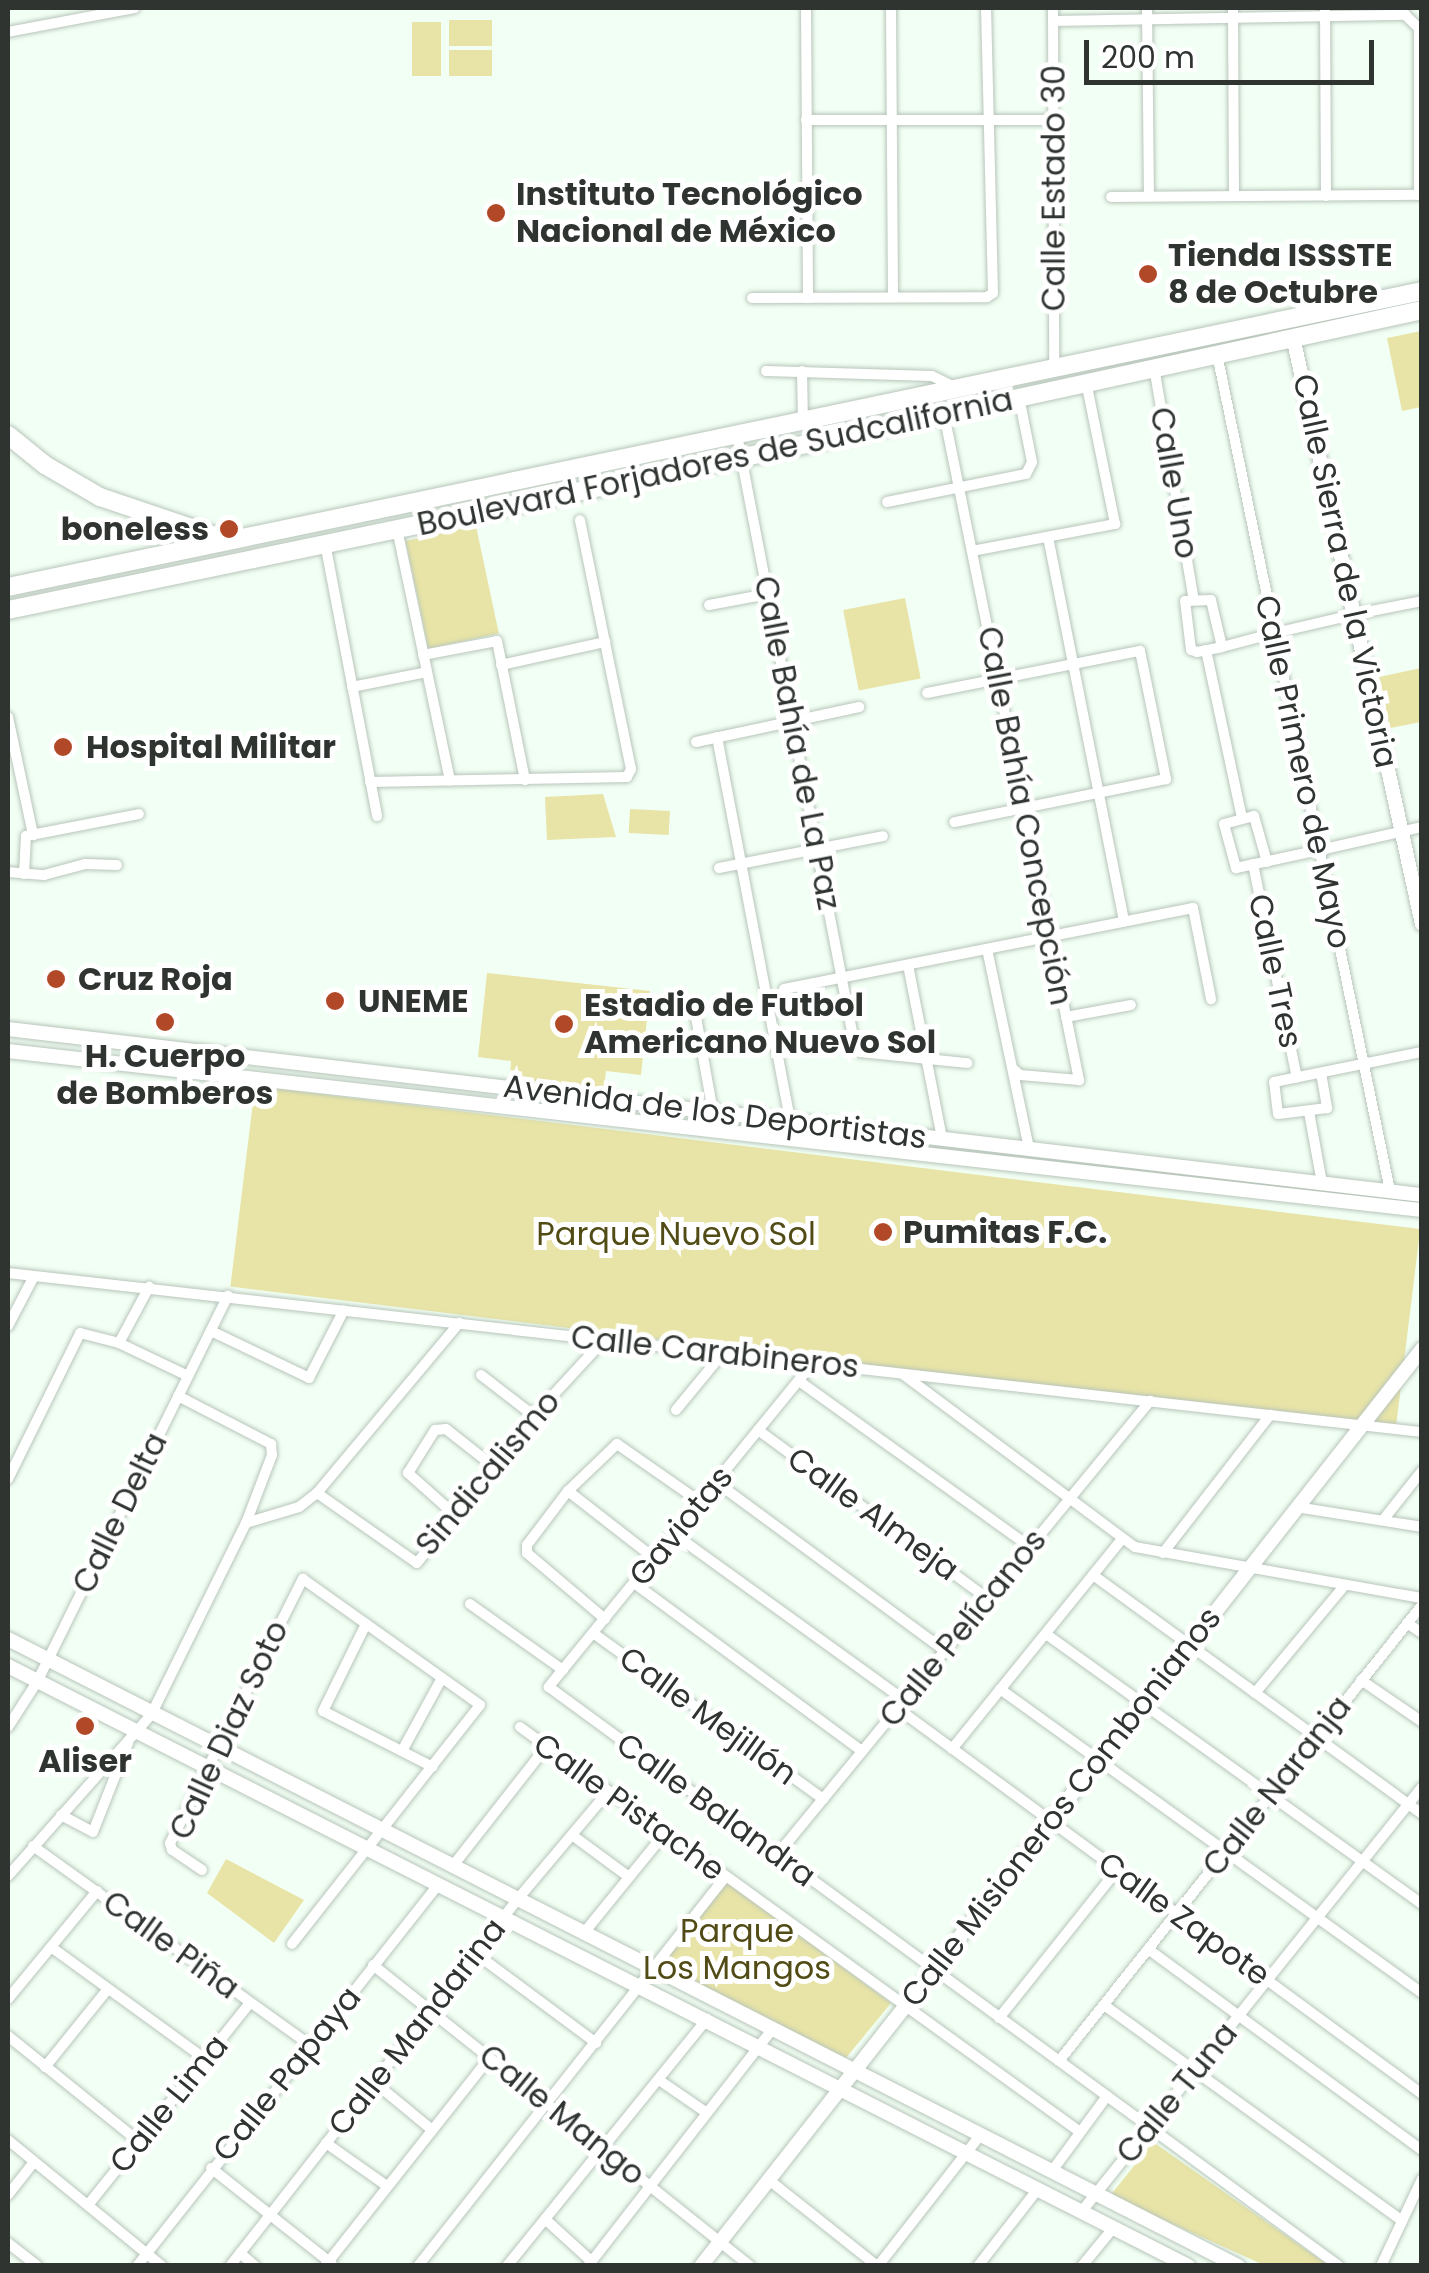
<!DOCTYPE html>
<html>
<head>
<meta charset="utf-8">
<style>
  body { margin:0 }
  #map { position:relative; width:1429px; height:2273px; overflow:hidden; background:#f2fff4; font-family:Poppins,sans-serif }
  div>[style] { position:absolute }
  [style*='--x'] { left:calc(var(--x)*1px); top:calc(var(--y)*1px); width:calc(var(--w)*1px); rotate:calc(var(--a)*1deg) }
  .green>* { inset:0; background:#e8e4a7; transform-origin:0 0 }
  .roads { filter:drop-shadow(0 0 2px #b8c5ba) drop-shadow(0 0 2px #b8c5ba) }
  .minor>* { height:10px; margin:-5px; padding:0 5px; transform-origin:5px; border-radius:5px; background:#fff }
  .tertiary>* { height:14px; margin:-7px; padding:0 7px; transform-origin:7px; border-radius:7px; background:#fff }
  .primary>* { height:18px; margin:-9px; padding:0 9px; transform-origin:9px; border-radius:9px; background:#fff }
  .dots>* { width:28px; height:28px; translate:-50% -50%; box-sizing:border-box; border:5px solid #fff; border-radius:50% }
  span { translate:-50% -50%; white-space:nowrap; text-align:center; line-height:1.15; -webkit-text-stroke:10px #fff; paint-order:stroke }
  .street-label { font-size:32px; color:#2f3430 }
  .poi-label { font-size:32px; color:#2f3430; font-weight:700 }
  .left { translate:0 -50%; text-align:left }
  .right { translate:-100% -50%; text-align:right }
  .park-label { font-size:32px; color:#514c15 }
  .frame { position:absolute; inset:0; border:10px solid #2f3430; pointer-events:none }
  .scale { position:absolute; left:1084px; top:40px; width:290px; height:45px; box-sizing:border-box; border:5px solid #2f3430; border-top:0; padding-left:12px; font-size:30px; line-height:35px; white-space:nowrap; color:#2f3430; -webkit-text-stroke:8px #fff; paint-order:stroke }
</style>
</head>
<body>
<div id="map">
  <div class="green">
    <i style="left:449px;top:20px;width:43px;height:26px"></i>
    <i style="left:412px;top:22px;width:29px;height:54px"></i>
    <i style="left:492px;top:50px;width:26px;height:43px;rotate:90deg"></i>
    <i style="clip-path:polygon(1421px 331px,1421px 407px,1402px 411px,1387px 338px)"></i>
    <i style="left:476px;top:526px;width:110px;height:72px;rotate:78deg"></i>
    <i style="left:905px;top:598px;width:82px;height:63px;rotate:79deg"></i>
    <i style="clip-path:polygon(1421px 668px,1421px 722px,1390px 728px,1379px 677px)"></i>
    <i style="clip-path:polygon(603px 794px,616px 837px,547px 840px,545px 797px)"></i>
    <i style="left:630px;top:809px;width:40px;height:24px;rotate:3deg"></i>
    <i style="clip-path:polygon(487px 973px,650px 991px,641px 1075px,606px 1071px,604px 1089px,510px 1078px,511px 1061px,478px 1057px)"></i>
    <i style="left:255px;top:1086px;width:1174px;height:202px;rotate:7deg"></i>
    <i style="clip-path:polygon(226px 1859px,304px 1900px,274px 1943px,207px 1893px)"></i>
    <i style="clip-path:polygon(727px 1882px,891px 2003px,846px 2058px,659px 1967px)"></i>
    <i style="clip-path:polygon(1153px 2142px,1328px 2265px,1264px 2265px,1110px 2196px)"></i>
  </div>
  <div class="roads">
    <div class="minor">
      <i style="--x:806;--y:8;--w:290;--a:89.6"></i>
      <i style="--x:891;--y:8;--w:289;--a:89.6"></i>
      <i style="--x:1053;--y:8;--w:360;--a:89.8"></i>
      <i style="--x:1147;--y:8;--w:188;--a:89.4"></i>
      <i style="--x:1233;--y:8;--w:187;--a:89.7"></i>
      <i style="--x:1325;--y:8;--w:188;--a:89.7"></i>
      <i style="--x:1398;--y:8;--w:33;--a:44"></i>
      <i style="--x:1053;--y:21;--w:353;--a:-1"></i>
      <i style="--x:8;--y:32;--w:129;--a:-10.7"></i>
      <i style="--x:806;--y:120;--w:248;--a:0"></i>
      <i style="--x:1419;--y:195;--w:166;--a:-90"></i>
      <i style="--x:1111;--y:197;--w:311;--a:-0.4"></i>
      <i style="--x:752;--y:298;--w:235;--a:-0.2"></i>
      <i style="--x:987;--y:297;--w:7;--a:-34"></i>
      <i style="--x:993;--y:293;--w:285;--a:-91.4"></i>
      <i style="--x:1217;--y:354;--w:855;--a:78.32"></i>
      <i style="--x:1154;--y:367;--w:236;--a:80.3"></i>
      <i style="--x:766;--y:371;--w:166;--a:1.7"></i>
      <i style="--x:932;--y:376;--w:28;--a:26"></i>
      <i style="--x:802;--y:371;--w:50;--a:88.9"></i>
      <i style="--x:944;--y:414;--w:680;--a:78.54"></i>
      <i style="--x:1079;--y:1080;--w:59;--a:-175.2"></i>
      <i style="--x:1020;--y:1075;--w:9;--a:-139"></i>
      <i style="--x:737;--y:435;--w:623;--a:79.09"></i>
      <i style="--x:855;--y:1047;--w:7;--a:45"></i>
      <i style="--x:860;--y:1052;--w:108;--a:5.9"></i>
      <i style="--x:887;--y:502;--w:142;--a:-11.4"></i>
      <i style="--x:1026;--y:474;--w:13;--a:-63"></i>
      <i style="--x:1032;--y:462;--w:66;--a:-101.3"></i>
      <i style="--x:397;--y:529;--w:257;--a:78.1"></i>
      <i style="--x:1048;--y:537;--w:392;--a:78.8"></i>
      <i style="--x:325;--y:543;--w:278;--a:79.2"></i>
      <i style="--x:972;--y:551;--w:146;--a:-10.7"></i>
      <i style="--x:1115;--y:524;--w:145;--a:-101.5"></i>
      <i style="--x:709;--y:605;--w:60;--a:-10.6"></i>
      <i style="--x:1222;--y:647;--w:48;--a:-103.2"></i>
      <i style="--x:1211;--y:600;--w:26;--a:178"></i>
      <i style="--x:1185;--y:601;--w:49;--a:83"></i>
      <i style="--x:1191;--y:650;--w:6;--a:18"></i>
      <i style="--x:1197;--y:652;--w:25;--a:-11"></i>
      <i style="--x:1222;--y:647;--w:55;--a:-14.8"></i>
      <i style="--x:1275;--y:633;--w:83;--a:-13.2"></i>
      <i style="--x:1356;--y:614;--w:67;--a:-11.1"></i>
      <i style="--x:1206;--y:650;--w:172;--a:77.9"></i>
      <i style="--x:423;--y:655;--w:75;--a:-10.7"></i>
      <i style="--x:497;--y:641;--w:142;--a:78.6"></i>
      <i style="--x:501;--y:665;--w:107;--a:-12.5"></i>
      <i style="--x:352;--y:687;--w:76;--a:-11.3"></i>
      <i style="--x:927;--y:693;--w:217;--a:-11.2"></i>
      <i style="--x:1140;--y:651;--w:131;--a:78.5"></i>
      <i style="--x:1166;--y:779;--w:216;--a:168.5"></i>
      <i style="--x:8;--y:717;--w:121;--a:78"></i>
      <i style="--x:717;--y:737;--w:391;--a:79.2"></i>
      <i style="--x:696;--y:742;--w:167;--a:-12.1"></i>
      <i style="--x:370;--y:782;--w:257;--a:-1.1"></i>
      <i style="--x:627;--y:777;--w:9;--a:-63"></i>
      <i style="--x:631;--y:769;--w:254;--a:-101.6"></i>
      <i style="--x:1267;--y:862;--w:48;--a:-105.8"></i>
      <i style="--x:1254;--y:816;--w:31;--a:165"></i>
      <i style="--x:1224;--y:824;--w:46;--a:74.7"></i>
      <i style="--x:1236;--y:868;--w:86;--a:-12.1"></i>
      <i style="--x:1320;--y:850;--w:105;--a:-12.7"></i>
      <i style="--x:1253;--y:864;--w:218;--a:78.4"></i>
      <i style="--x:719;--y:868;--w:167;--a:-11"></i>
      <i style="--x:8;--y:872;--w:36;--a:5"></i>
      <i style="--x:44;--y:875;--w:42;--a:-15"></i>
      <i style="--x:85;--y:864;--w:32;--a:2"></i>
      <i style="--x:24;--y:874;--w:38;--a:-87"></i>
      <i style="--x:26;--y:836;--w:115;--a:-11"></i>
      <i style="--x:987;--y:949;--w:204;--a:78.1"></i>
      <i style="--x:908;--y:965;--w:177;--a:78.9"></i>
      <i style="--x:784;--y:989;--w:417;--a:-11.2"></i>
      <i style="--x:1193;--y:908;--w:93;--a:78.8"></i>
      <i style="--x:696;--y:1017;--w:97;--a:79.9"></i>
      <i style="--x:1066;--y:1017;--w:66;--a:-10.5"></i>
      <i style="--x:1321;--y:1073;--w:36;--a:80"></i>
      <i style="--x:1327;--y:1108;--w:49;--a:173"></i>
      <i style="--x:1278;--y:1114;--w:32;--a:-97"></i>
      <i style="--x:1274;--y:1082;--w:151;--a:-11.5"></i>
      <i style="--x:1309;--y:1112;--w:72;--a:79.6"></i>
      <i style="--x:8;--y:1273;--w:1423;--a:6.42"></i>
      <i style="--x:8;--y:1326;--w:56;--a:-62.5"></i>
      <i style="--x:211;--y:1331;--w:109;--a:25.6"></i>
      <i style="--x:309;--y:1378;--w:76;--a:-62.8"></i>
      <i style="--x:119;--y:1343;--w:64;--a:-61.8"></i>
      <i style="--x:812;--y:1364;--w:417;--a:129.2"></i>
      <i style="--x:549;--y:1687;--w:979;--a:36.24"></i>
      <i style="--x:481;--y:1375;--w:67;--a:37.7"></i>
      <i style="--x:904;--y:1375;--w:288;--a:36.7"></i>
      <i style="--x:1135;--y:1547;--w:291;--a:10.1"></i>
      <i style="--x:799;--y:1381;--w:284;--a:35.7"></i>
      <i style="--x:178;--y:1396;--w:105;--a:27.3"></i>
      <i style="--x:271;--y:1444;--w:11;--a:85"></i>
      <i style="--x:272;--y:1455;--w:73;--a:110.9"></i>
      <i style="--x:676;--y:1410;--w:74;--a:-50.5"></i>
      <i style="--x:758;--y:1430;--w:285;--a:36.3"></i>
      <i style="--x:8;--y:1479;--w:163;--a:-63.7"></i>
      <i style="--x:80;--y:1333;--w:40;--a:14.4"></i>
      <i style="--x:119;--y:1343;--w:76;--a:25.6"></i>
      <i style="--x:716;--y:1482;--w:285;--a:36.4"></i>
      <i style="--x:568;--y:1491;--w:109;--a:37.9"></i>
      <i style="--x:317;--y:1493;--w:122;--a:35"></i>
      <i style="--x:417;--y:1563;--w:188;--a:-51.5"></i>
      <i style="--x:534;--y:1416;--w:103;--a:-47.4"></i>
      <i style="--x:1296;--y:1507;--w:128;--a:9"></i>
      <i style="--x:454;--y:1514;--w:62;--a:-138.3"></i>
      <i style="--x:408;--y:1473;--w:51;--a:-57.9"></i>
      <i style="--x:435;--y:1430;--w:11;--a:-5"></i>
      <i style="--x:446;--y:1429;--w:60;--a:38.2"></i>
      <i style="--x:1383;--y:1520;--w:63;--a:-51.5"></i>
      <i style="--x:674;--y:1534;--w:284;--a:35.8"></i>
      <i style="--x:1163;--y:1553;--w:175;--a:-52.2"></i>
      <i style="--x:1093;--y:1575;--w:407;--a:36"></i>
      <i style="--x:634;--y:1583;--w:283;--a:36.4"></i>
      <i style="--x:470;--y:1604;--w:114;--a:35.4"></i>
      <i style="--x:605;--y:1619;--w:102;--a:-139.8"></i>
      <i style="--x:527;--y:1553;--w:8;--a:-90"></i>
      <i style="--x:527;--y:1545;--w:68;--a:-52.8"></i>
      <i style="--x:568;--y:1491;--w:68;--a:-43.8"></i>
      <i style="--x:617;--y:1444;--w:101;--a:34.9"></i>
      <i style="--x:1407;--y:1623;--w:18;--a:34"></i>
      <i style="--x:366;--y:1624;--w:97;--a:116.3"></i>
      <i style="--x:323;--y:1711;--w:123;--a:27"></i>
      <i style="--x:593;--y:1633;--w:284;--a:35.8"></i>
      <i style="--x:1046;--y:1634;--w:463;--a:35.7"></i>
      <i style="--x:1361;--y:1680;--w:74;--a:34.5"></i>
      <i style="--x:1000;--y:1689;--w:520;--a:35.77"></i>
      <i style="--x:1255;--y:1693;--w:141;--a:-50.2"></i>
      <i style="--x:897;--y:1708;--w:652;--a:36.32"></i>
      <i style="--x:8;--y:1727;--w:54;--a:-57.2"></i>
      <i style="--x:37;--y:1682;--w:431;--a:-63.7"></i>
      <i style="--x:520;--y:1727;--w:691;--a:35.87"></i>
      <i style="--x:952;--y:1749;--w:270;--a:-51"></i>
      <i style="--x:402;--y:1751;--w:83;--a:-61.3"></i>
      <i style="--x:61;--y:1815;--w:36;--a:28"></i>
      <i style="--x:93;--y:1832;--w:96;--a:-68.5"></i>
      <i style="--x:572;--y:1835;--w:71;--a:36.4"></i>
      <i style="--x:33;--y:1846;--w:341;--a:35.7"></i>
      <i style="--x:777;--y:1855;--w:588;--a:-50.59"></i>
      <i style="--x:452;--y:1867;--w:152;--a:-51.9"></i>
      <i style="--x:202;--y:1870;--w:36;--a:-146"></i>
      <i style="--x:172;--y:1850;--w:7;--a:-106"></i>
      <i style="--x:170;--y:1843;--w:296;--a:-63.3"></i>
      <i style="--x:303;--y:1579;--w:217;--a:35.4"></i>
      <i style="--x:480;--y:1705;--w:304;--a:128.2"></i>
      <i style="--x:8;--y:1876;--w:215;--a:-48.4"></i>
      <i style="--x:151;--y:1715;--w:214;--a:-63.7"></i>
      <i style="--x:246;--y:1523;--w:55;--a:-16.8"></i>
      <i style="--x:299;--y:1507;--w:23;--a:-38"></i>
      <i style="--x:317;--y:1493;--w:222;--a:-50.1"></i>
      <i style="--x:583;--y:1934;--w:130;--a:-50.9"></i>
      <i style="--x:51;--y:1947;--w:190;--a:36"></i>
      <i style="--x:1148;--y:1949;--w:340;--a:36.3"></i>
      <i style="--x:475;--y:1953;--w:151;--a:36.6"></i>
      <i style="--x:373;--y:1965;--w:482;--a:38.6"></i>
      <i style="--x:8;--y:1999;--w:140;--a:-50.5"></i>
      <i style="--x:1104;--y:2005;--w:368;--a:35.9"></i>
      <i style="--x:999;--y:2018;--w:189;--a:-51.4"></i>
      <i style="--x:8;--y:2036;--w:167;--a:38.9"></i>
      <i style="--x:1059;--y:2061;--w:583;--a:-51.48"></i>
      <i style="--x:45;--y:2067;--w:100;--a:-51.1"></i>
      <i style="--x:659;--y:2080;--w:58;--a:34.5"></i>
      <i style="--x:374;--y:2082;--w:74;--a:39.5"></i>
      <i style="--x:8;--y:2140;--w:199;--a:39.3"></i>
      <i style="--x:326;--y:2143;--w:75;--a:35.2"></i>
      <i style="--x:211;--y:2168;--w:154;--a:38.4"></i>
      <i style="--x:1052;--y:2171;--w:93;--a:-53.7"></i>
      <i style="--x:769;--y:2180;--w:138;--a:38.5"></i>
      <i style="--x:8;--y:2195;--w:42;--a:-51.8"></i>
      <i style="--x:88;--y:2205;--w:259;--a:-51.3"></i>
      <i style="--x:1082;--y:2211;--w:543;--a:-51.27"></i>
      <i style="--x:545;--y:2219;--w:62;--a:42.4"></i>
      <i style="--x:8;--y:2243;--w:37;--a:38"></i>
      <i style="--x:240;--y:2253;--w:20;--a:41"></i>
      <i style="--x:137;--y:2266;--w:487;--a:-51.7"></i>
      <i style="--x:230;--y:2266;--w:465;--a:-51.9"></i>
      <i style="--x:517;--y:1900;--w:141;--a:-49.9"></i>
      <i style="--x:325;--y:2266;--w:265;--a:-51.7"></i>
      <i style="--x:418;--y:2266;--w:496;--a:-51.7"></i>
      <i style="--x:507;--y:2266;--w:318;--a:-51"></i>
      <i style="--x:588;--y:2266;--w:299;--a:-52.1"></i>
      <i style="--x:878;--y:2266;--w:167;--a:-52"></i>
      <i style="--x:978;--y:2266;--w:98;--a:-52.1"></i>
      <i style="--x:1082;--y:2266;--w:50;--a:-50.6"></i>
      <i style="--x:1381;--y:2266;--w:96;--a:-64.8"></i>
    </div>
    <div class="tertiary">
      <i style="--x:1293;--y:337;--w:601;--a:77.61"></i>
      <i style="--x:8;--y:1029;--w:1424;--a:6.7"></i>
      <i style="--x:8;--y:1051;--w:1423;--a:6.42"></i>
      <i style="--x:8;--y:1639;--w:1381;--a:27.01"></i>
      <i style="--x:8;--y:1666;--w:1324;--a:26.95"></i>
      <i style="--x:701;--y:2266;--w:1167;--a:-51.82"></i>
    </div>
    <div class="primary">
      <i style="--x:8;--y:435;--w:48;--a:39"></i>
      <i style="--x:45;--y:465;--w:64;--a:30.2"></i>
      <i style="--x:100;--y:497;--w:131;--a:18.7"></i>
      <i style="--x:8;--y:587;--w:1445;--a:-11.82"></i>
      <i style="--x:8;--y:610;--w:816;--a:-11.74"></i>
      <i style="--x:807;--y:444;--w:629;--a:-12.29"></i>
    </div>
  </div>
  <div class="dots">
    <i style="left:496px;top:213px;background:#b14928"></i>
    <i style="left:1148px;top:274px;background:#b14928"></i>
    <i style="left:229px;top:529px;background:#b14928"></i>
    <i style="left:63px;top:747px;background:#b14928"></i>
    <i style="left:56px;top:979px;background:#b14928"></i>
    <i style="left:335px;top:1001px;background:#b14928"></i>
    <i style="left:165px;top:1022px;background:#b14928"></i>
    <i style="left:564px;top:1024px;background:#b14928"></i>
    <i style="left:883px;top:1232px;background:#b14928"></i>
    <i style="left:85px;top:1726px;background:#b14928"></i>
  </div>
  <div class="street-label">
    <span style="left:1054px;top:188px;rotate:-90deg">Calle Estado 30</span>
    <span style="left:715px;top:462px;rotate:-12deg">Boulevard Forjadores de Sudcalifornia</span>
    <span style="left:1174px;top:483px;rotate:80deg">Calle Uno</span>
    <span style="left:1345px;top:571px;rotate:78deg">Calle Sierra de la Victoria</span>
    <span style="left:797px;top:743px;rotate:79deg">Calle Bahía de La Paz</span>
    <span style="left:1303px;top:772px;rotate:78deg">Calle Primero de Mayo</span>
    <span style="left:1025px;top:816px;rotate:79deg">Calle Bahía Concepción</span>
    <span style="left:1275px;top:971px;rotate:78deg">Calle Tres</span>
    <span style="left:715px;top:1112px;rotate:7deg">Avenida de los Deportistas</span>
    <span style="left:715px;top:1352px;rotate:6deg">Calle Carabineros</span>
    <span style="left:488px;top:1473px;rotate:-50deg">Sindicalismo</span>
    <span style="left:120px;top:1513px;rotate:-64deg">Calle Delta</span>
    <span style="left:873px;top:1514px;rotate:36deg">Calle Almeja</span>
    <span style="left:681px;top:1526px;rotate:-51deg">Gaviotas</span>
    <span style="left:963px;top:1628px;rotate:-51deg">Calle Pelícanos</span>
    <span style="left:708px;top:1716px;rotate:36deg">Calle Mejillón</span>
    <span style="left:229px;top:1730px;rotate:-65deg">Calle Diaz Soto</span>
    <span style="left:1277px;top:1786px;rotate:-52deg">Calle Naranja</span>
    <span style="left:629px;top:1807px;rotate:36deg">Calle Pistache</span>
    <span style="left:1061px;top:1807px;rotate:-52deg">Calle Misioneros Combonianos</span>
    <span style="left:716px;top:1810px;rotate:36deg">Calle Balandra</span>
    <span style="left:1184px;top:1919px;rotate:36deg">Calle Zapote</span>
    <span style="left:171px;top:1945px;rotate:36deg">Calle Piña</span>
    <span style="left:417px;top:2027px;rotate:-52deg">Calle Mandarina</span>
    <span style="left:287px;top:2074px;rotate:-51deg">Calle Papaya</span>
    <span style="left:1177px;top:2093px;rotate:-51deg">Calle Tuna</span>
    <span style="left:169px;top:2104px;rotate:-51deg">Calle Lima</span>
    <span style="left:562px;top:2115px;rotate:39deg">Calle Mango</span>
  </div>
  <div class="poi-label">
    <span class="left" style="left:516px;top:213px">Instituto Tecnológico<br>Nacional de México</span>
    <span class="left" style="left:1168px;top:274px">Tienda ISSSTE<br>8 de Octubre</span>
    <span class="right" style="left:209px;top:529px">boneless</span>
    <span class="left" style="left:86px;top:747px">Hospital Militar</span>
    <span class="left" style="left:78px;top:979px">Cruz Roja</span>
    <span class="left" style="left:358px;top:1001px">UNEME</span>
    <span class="left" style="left:584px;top:1024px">Estadio de Futbol<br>Americano Nuevo Sol</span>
    <span style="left:165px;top:1075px">H. Cuerpo<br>de Bomberos</span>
    <span class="left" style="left:903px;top:1232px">Pumitas F.C.</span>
    <span style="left:85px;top:1761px">Aliser</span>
  </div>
  <div class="park-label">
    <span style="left:676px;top:1234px">Parque Nuevo Sol</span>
    <span style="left:737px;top:1950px">Parque<br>Los Mangos</span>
  </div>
  <div class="frame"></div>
  <div class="scale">200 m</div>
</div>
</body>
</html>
